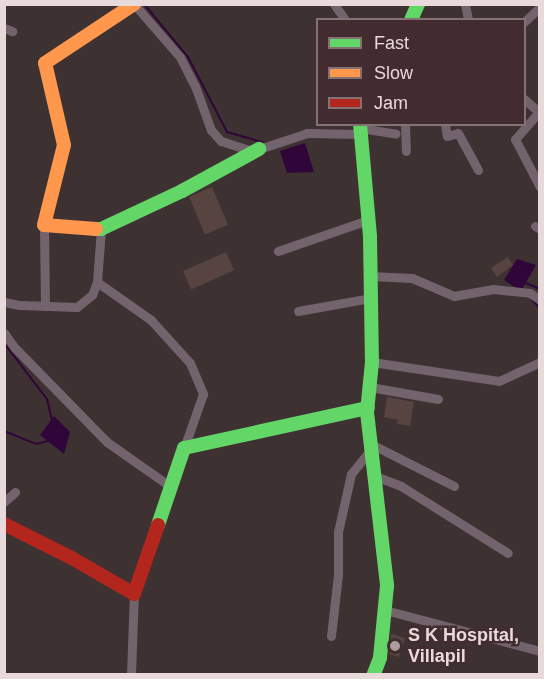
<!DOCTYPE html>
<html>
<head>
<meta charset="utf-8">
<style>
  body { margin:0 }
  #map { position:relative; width:544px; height:679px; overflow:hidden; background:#3d3132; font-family:Helvetica,sans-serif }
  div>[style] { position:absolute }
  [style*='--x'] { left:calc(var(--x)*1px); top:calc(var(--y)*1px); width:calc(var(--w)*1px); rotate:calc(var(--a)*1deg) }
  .water>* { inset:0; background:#300539 }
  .stream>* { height:2px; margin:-1px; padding:0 1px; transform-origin:1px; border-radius:1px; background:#300539 }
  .building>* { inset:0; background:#574440; transform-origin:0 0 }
  .street>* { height:9px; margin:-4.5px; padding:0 4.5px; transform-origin:4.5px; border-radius:4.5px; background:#73636c }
  .fast>* { height:14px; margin:-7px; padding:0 7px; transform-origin:7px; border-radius:7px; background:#63d668 }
  .slow>* { height:14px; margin:-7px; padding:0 7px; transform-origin:7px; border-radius:7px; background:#ff974d }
  .jam>* { height:14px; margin:-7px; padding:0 7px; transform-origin:7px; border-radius:7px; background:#b3261e }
  .dots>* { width:16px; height:16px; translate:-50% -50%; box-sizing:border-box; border:3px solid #422c2f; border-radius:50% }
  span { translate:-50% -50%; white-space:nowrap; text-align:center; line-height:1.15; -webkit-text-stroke:5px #422c2f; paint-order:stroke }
  .poi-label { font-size:18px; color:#e8d9da; font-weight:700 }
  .left { translate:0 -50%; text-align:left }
  .frame { position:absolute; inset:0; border:6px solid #e8d9da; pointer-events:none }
  .legend { position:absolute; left:316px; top:18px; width:210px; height:108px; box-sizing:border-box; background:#422c2f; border:2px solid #847173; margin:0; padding:8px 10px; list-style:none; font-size:18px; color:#e8d9da }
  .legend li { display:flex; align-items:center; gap:12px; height:30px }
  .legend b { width:30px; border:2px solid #847173 }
</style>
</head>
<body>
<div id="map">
  <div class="water">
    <i style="clip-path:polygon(305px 143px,314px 172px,287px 173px,280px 151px)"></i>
    <i style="clip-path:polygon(517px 259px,536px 265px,521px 291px,504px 280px)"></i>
    <i style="clip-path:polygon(54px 416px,70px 432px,64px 454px,40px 435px)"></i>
  </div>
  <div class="stream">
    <i style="--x:144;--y:4;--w:69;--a:50.3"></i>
    <i style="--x:188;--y:57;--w:85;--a:62.5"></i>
    <i style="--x:227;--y:132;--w:37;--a:16"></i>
    <i style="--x:523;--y:282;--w:18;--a:22"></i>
    <i style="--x:532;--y:300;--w:10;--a:45"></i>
    <i style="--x:539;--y:307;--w:54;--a:90"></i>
    <i style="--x:4;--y:343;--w:71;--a:52.5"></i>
    <i style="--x:47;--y:399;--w:23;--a:77"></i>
    <i style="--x:539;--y:366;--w:18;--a:87"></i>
    <i style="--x:4;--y:431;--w:35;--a:22"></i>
    <i style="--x:36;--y:444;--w:12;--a:-14"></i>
  </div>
  <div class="building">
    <i style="left:212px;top:187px;width:41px;height:25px;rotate:67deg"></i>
    <i style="left:226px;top:252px;width:20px;height:47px;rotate:66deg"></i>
    <i style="clip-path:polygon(508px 257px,513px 265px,497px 277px,491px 268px)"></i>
    <i style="clip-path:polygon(387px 397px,414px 402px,410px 426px,397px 424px,398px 420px,384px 417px)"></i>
    <i style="clip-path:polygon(391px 634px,405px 638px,399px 657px,389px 654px)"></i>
  </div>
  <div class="street">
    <i style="--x:134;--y:4;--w:70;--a:49"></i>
    <i style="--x:180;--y:57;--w:33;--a:63"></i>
    <i style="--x:195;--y:86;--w:47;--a:70"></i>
    <i style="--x:211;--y:130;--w:15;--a:48"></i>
    <i style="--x:221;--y:141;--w:28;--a:18"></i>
    <i style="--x:248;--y:150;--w:11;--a:-5"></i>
    <i style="--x:259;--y:149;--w:51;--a:-18.4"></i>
    <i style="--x:307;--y:133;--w:53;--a:1.1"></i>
    <i style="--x:334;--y:4;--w:19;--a:55"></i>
    <i style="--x:465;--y:4;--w:16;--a:79"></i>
    <i style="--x:524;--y:22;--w:22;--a:-43"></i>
    <i style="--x:4;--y:28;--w:9;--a:21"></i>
    <i style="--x:524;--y:99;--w:21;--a:41"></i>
    <i style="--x:538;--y:113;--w:35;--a:131"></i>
    <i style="--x:515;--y:139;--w:54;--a:62.5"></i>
    <i style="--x:405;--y:124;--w:27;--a:88"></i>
    <i style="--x:445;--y:124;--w:12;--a:81"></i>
    <i style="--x:447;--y:136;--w:11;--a:-15"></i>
    <i style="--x:458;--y:133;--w:42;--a:61.6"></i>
    <i style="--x:360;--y:128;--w:36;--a:9"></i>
    <i style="--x:44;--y:225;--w:81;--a:89.3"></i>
    <i style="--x:535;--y:226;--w:6;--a:31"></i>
    <i style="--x:278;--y:251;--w:95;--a:-19"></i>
    <i style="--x:370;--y:276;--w:42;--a:2.7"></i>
    <i style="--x:412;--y:278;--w:46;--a:23.2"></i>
    <i style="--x:454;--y:296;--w:40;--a:-10"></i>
    <i style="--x:493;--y:289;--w:37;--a:6"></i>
    <i style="--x:530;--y:293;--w:12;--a:35"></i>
    <i style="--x:97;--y:282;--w:66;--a:35.1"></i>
    <i style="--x:151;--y:320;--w:58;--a:47.8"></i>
    <i style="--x:190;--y:363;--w:34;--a:67"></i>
    <i style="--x:203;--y:394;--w:57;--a:109.4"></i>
    <i style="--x:4;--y:302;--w:16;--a:11"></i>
    <i style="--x:20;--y:305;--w:57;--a:2"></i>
    <i style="--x:77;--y:307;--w:19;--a:-39"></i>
    <i style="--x:92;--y:295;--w:14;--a:-69"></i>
    <i style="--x:97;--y:282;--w:53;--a:-85.7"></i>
    <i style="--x:298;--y:311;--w:73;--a:-10.2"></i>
    <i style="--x:4;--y:333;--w:19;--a:54"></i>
    <i style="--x:15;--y:348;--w:132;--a:45.6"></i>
    <i style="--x:107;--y:442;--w:78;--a:35.1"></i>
    <i style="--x:372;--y:362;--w:128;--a:8.5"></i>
    <i style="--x:499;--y:381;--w:45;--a:-24.9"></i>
    <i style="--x:370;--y:387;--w:69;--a:10"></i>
    <i style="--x:371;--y:444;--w:93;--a:26.8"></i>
    <i style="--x:375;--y:476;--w:28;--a:21"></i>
    <i style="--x:401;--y:486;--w:126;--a:32.1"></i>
    <i style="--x:4;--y:502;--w:15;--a:-42"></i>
    <i style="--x:385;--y:610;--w:160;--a:14.8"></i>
    <i style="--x:331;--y:636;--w:61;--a:-83.5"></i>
    <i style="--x:338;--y:575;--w:43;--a:-90"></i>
    <i style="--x:338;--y:532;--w:59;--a:-77.4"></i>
    <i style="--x:351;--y:474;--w:33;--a:-51"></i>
    <i style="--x:131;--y:674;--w:80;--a:-87.9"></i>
  </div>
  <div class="fast">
    <i style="--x:411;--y:20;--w:17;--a:-66"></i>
    <i style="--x:360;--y:124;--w:113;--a:84.9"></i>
    <i style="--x:370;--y:237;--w:125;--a:89.1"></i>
    <i style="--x:372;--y:362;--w:50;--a:95.7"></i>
    <i style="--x:367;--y:412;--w:175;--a:83.4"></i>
    <i style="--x:387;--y:586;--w:72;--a:95.6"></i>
    <i style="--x:380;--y:658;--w:17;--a:111"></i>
    <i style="--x:96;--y:229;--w:5;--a:0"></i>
    <i style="--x:101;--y:229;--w:89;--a:-25.1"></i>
    <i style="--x:182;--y:191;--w:88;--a:-28.6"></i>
    <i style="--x:158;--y:525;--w:81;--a:-71.3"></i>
    <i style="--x:184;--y:448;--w:188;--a:-12.3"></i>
  </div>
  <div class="slow">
    <i style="--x:96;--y:229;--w:52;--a:-175.6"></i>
    <i style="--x:44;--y:225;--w:82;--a:-76"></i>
    <i style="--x:64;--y:145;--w:84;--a:-103"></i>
    <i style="--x:45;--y:63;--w:107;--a:-33.5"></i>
  </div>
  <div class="jam">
    <i style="--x:4;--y:524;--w:74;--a:26.6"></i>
    <i style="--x:70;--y:557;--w:74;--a:30"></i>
    <i style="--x:134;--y:594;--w:73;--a:-70.8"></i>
  </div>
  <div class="dots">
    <i style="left:395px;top:646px;background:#ac9e9f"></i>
  </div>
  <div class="poi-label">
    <span class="left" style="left:408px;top:646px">S K Hospital,<br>Villapil</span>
  </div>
  <div class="frame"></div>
  <ul class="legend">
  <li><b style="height:8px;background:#63d668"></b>Fast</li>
  <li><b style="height:8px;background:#ff974d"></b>Slow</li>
  <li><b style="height:8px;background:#b3261e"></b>Jam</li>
  </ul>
</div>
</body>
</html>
